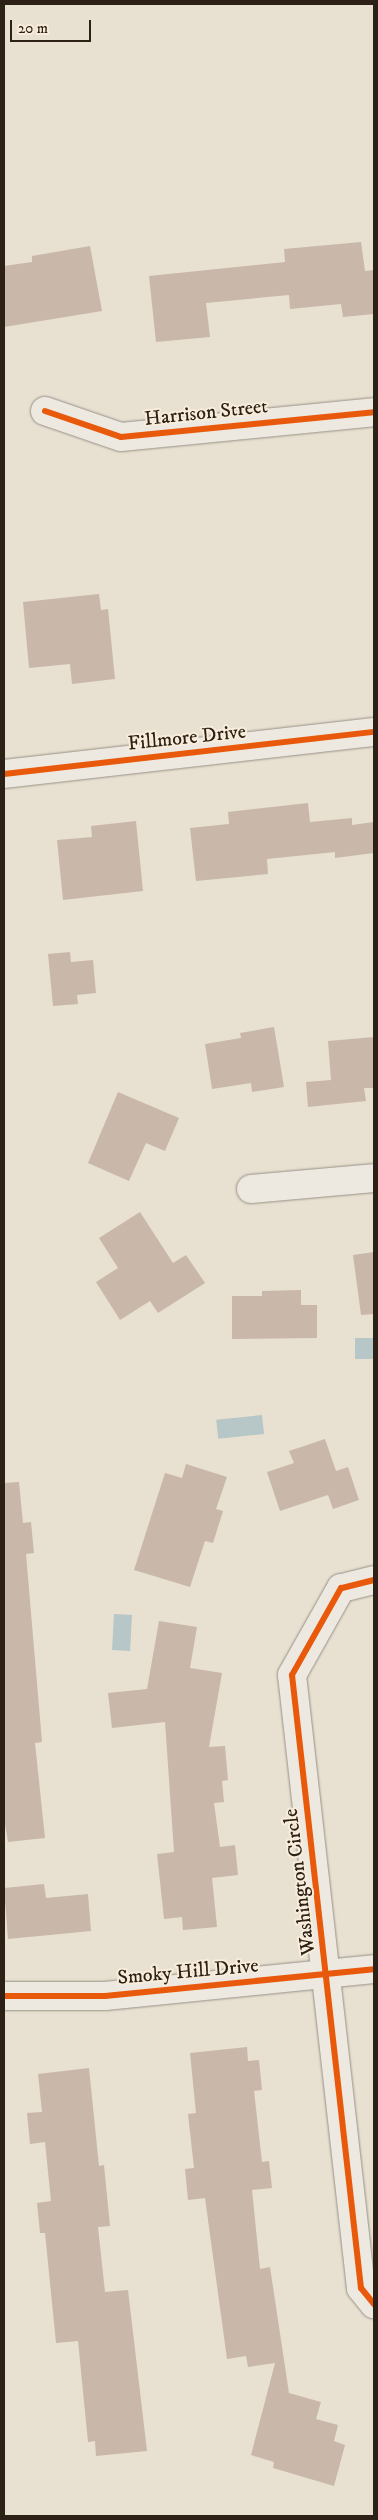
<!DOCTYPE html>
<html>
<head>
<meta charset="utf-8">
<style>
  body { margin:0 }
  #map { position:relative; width:378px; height:2520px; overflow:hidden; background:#e8e0d0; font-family:"IM FELL DW Pica",serif }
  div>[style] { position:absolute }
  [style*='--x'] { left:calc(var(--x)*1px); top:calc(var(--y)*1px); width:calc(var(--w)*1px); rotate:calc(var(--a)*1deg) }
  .water>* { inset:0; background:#b7c6c6; transform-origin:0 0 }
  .building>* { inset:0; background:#c9b8a9 }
  .roads { filter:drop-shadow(0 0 1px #979187) drop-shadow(0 0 1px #979187) }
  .street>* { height:28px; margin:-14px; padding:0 14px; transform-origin:14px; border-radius:14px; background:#ede8e0 }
  .cycleway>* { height:6px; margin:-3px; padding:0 3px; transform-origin:3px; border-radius:3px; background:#e8590c }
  span { translate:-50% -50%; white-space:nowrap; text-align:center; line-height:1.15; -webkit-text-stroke:4px #f7edda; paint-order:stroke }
  .street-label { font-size:20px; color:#2d2117 }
  .frame { position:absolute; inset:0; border:5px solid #2d2117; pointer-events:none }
  .scale { position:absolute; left:10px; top:20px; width:81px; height:22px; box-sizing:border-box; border:2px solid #2d2117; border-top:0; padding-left:6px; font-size:15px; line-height:18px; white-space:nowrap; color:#2d2117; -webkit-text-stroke:4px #f7edda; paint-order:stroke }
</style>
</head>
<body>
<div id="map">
  <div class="water">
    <i style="left:374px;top:1338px;width:21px;height:19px;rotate:90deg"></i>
    <i style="left:262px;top:1415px;width:19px;height:46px;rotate:84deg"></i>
    <i style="left:114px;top:1614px;width:18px;height:36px;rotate:3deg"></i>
  </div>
  <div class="building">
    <i style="clip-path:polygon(361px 242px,365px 271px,374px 270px,374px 314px,343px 317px,341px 304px,290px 309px,289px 295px,206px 303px,210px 337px,156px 342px,149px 276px,285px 262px,284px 249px)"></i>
    <i style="clip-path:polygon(90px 246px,102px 311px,4px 327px,4px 266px,32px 262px,32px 256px)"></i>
    <i style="clip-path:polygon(99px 594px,101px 610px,108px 609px,115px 679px,72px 684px,70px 664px,29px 668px,23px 602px)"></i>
    <i style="clip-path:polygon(308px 803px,310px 822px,352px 818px,352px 825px,374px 822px,374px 853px,335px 858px,335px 852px,267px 859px,268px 874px,196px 881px,190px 828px,229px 824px,228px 812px)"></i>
    <i style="clip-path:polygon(136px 821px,143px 891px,63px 900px,57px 840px,92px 837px,91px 826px)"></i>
    <i style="clip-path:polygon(70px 952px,71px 962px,93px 960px,96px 993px,77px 995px,78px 1004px,53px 1006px,48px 954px)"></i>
    <i style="clip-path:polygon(274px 1027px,284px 1087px,252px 1092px,251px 1083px,212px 1089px,205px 1044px,241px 1038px,240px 1033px)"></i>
    <i style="clip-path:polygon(374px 1037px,374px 1088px,364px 1088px,366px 1101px,308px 1107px,306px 1082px,331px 1080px,328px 1041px)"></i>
    <i style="clip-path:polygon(118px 1092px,179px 1118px,165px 1151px,146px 1143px,129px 1181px,88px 1163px)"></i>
    <i style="clip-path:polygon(140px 1212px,173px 1263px,186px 1255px,205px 1283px,158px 1313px,150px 1301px,120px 1320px,96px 1282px,118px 1268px,99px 1238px)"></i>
    <i style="clip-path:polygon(374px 1252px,374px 1314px,361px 1315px,353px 1255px)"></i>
    <i style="clip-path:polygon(301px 1290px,301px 1305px,317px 1305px,317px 1338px,232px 1339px,232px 1296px,262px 1296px,262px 1291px)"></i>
    <i style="clip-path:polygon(325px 1439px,336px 1471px,348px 1467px,359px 1500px,333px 1509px,328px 1495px,280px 1511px,267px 1472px,294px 1463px,289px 1451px)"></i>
    <i style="clip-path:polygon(186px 1464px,227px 1477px,216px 1509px,223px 1511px,213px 1543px,205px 1541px,190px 1587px,134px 1570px,165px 1473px,182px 1478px)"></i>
    <i style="clip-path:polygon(19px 1482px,23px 1523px,31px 1522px,34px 1553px,26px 1554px,42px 1742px,35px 1743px,45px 1838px,8px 1842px,4px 1818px,4px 1483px)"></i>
    <i style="clip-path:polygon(159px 1621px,197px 1627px,190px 1668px,222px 1673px,209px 1747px,225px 1746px,228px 1780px,222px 1781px,224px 1802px,214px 1803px,220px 1847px,235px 1845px,238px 1875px,212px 1878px,217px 1927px,183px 1930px,182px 1917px,164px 1919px,157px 1854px,174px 1852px,165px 1722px,112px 1728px,108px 1693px,147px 1689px)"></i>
    <i style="clip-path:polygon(44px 1884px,46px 1898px,88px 1894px,91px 1931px,8px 1939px,4px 1888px)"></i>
    <i style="clip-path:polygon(247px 2047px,248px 2061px,259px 2060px,262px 2090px,254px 2091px,262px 2162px,269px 2161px,272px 2188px,252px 2190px,260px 2269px,270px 2267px,289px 2393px,321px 2402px,316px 2419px,338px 2425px,334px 2441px,345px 2445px,334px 2486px,273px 2468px,274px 2462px,251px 2455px,275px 2363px,248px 2367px,246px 2356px,227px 2359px,205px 2198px,188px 2200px,185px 2169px,194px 2168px,188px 2114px,196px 2113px,190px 2053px)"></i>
    <i style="clip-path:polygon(89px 2068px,99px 2166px,104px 2165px,110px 2226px,98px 2227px,105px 2292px,128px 2290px,147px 2451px,96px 2456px,95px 2441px,88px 2442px,78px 2341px,56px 2343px,45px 2233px,40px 2233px,37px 2203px,51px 2201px,45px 2142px,30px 2144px,27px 2113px,42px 2112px,38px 2074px)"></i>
  </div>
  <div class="roads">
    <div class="street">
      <i style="--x:45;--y:411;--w:80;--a:18.9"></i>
      <i style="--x:121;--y:437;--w:254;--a:-5.6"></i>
      <i style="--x:4;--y:774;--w:372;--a:-6.5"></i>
      <i style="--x:251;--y:1189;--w:123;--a:-5.1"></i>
      <i style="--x:374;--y:1580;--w:34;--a:166"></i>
      <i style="--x:341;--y:1588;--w:100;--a:119.4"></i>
      <i style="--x:292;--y:1675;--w:617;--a:83.58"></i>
      <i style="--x:361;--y:2288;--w:21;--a:51"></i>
      <i style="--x:4;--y:1996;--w:101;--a:0"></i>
      <i style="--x:105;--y:1996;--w:270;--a:-5.7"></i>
    </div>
  </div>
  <div class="cycleway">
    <i style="--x:45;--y:411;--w:80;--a:18.9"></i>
    <i style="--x:121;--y:437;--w:254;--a:-5.6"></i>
    <i style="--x:4;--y:774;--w:372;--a:-6.5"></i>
    <i style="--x:374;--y:1580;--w:34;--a:166"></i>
    <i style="--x:341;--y:1588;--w:100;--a:119.4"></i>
    <i style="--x:292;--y:1675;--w:617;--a:83.58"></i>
    <i style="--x:361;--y:2288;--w:21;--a:51"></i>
    <i style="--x:4;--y:1996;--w:101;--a:0"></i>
    <i style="--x:105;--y:1996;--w:270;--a:-5.7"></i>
  </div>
  <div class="street-label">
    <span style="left:206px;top:413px;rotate:-6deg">Harrison Street</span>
    <span style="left:187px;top:738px;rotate:-6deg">Fillmore Drive</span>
    <span style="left:300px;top:1882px;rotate:-97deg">Washington Circle</span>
    <span style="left:188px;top:1972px;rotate:-5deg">Smoky Hill Drive</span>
  </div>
  <div class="frame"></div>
  <div class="scale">20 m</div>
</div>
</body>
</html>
